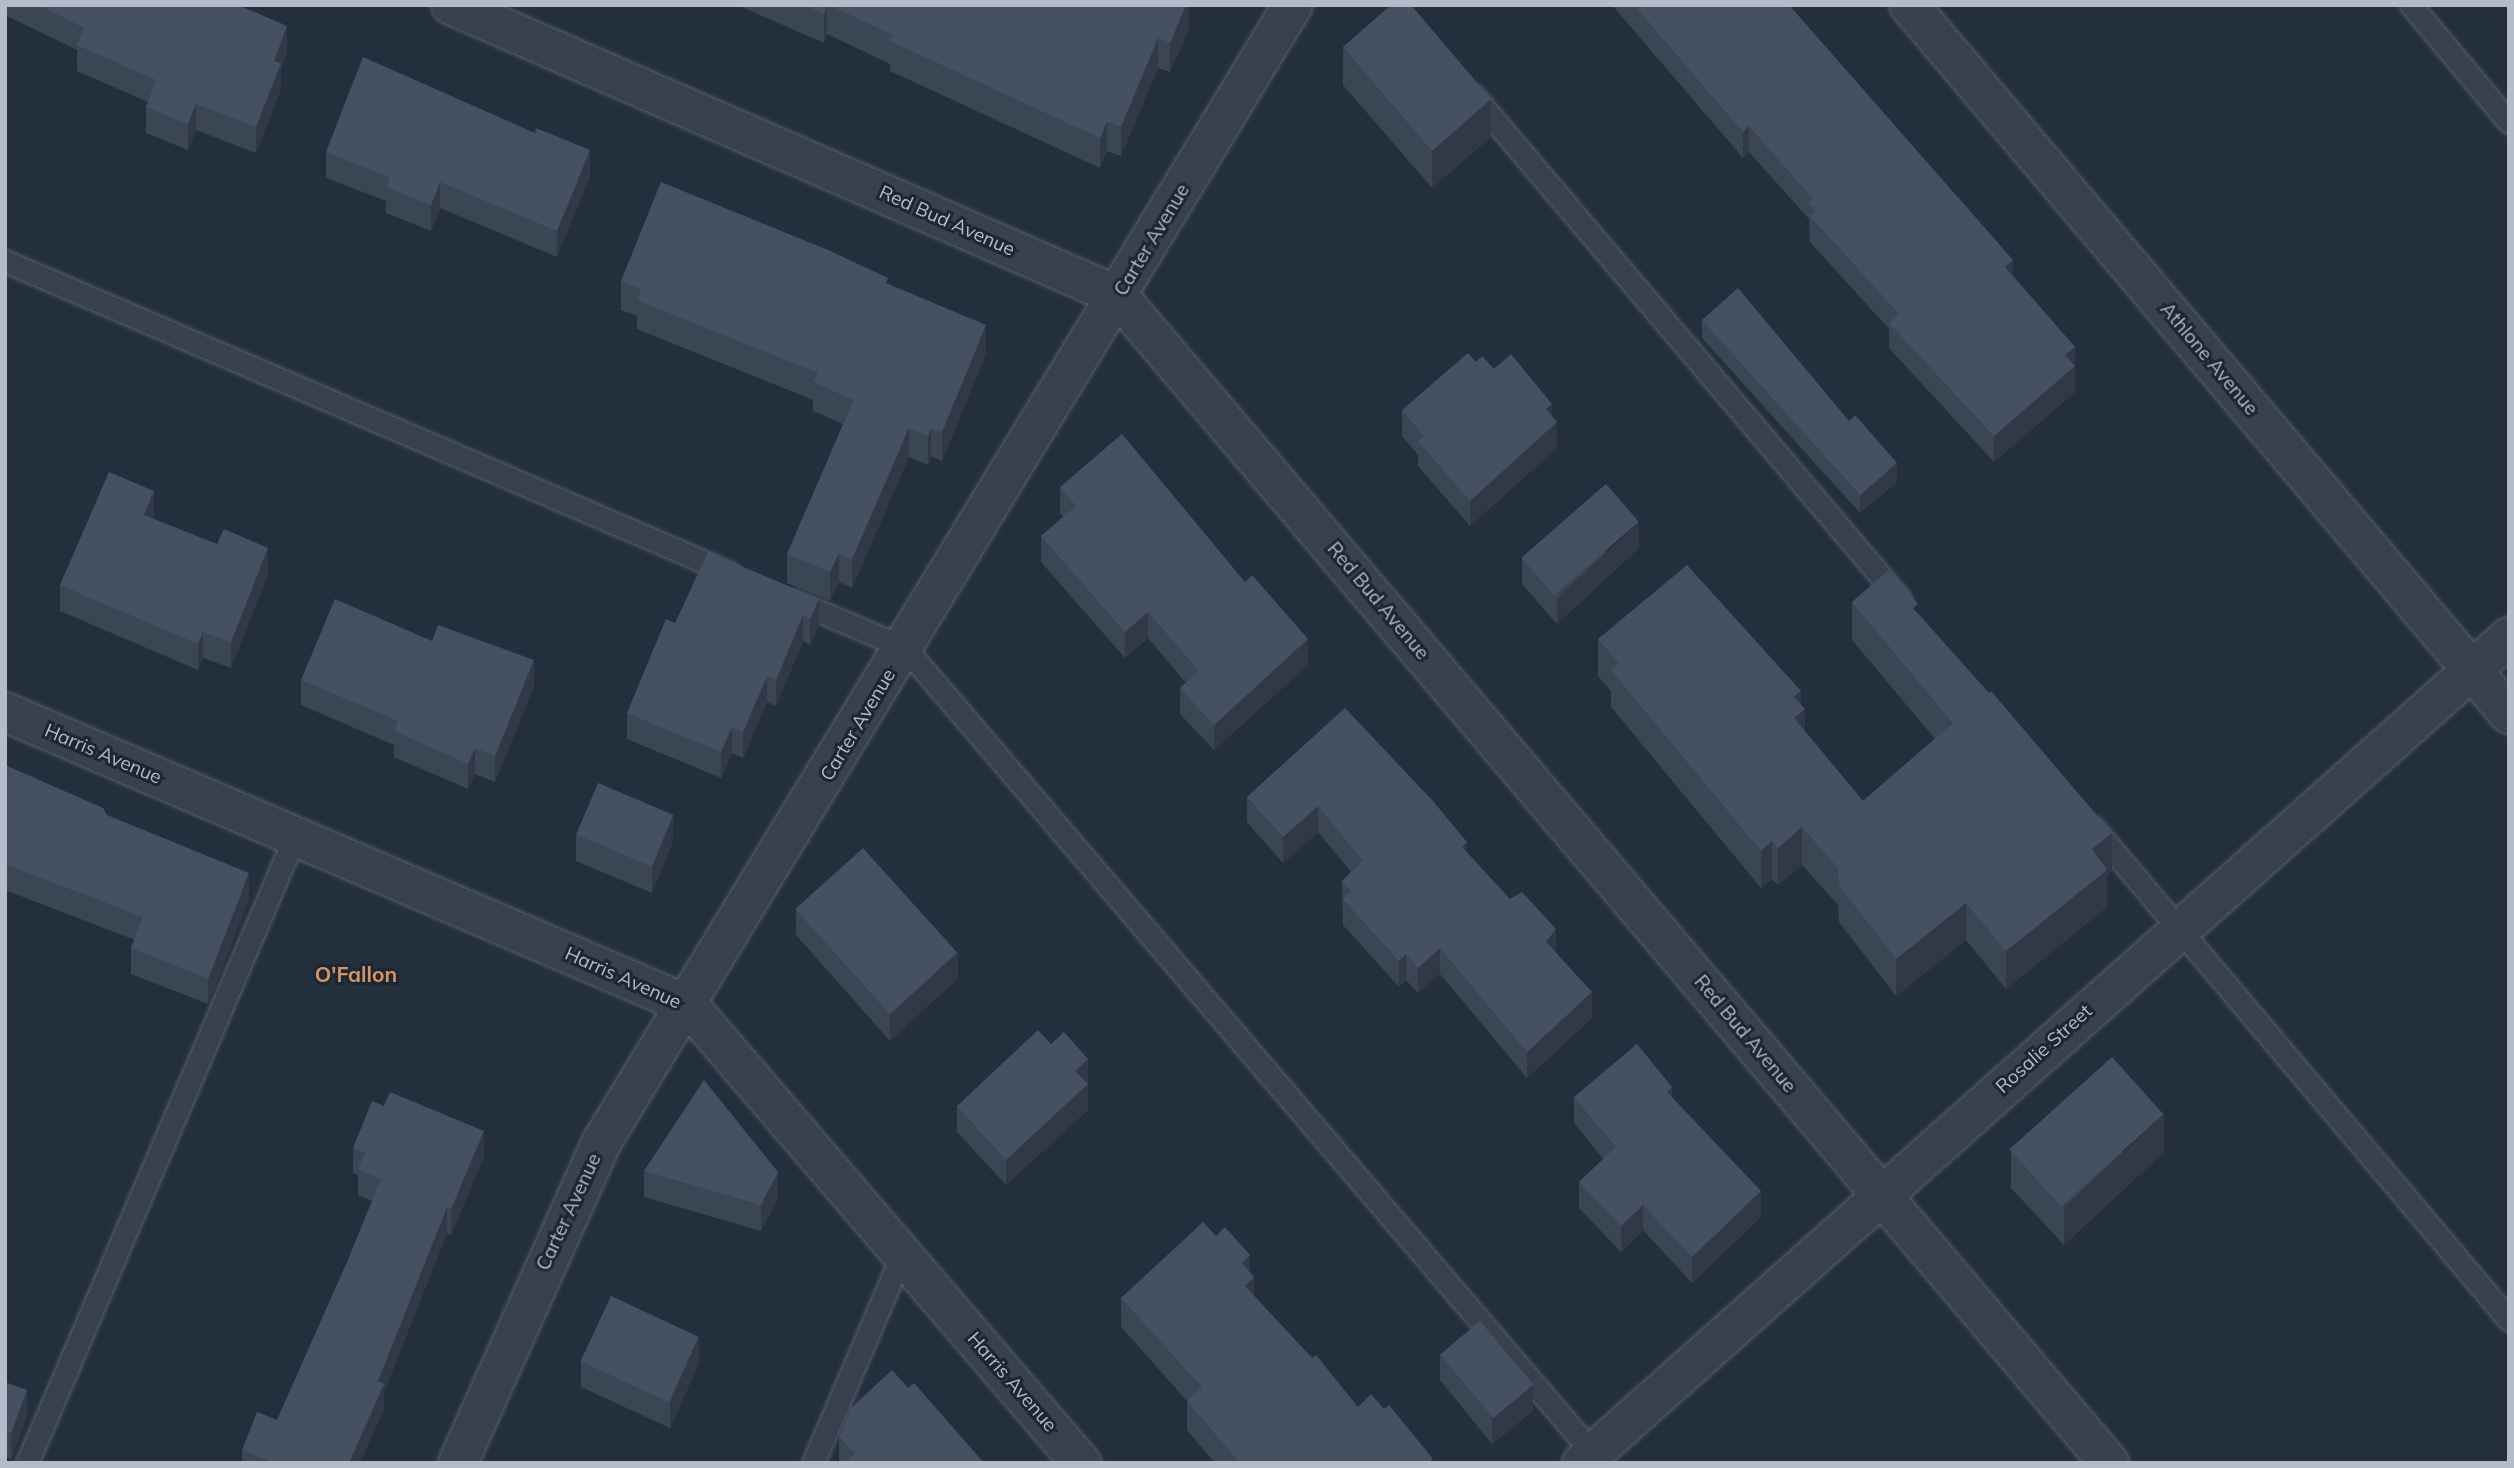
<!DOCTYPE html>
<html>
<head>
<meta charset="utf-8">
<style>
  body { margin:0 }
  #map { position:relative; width:2514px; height:1468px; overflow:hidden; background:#242f3e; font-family:Mulish,sans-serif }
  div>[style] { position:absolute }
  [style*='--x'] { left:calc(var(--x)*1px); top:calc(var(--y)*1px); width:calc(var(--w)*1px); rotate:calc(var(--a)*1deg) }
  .roads { filter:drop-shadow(0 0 2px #565f6c) drop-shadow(0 0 2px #565f6c) }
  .service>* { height:21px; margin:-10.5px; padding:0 10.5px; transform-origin:10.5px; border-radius:10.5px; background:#38414e }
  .minor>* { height:38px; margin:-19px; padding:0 19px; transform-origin:19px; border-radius:19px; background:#38414e }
  .wall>* { inset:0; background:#3b4654 }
  .shaded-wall>* { inset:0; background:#303945 }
  .building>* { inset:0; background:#455162; transform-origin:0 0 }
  span { translate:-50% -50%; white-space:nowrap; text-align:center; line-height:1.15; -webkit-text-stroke:6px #1d2633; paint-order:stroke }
  .street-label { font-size:19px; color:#b4bcc9 }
  .neighbourhood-label { font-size:21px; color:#d59563; font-weight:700 }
  .frame { position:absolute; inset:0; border:7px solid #b4bcc9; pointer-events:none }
</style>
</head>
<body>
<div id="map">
  <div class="roads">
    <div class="service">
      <i style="--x:2411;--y:5;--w:153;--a:50.1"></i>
      <i style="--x:1473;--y:95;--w:661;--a:49.73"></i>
      <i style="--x:5;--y:261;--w:789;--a:23.28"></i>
      <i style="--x:795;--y:601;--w:120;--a:23.1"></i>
      <i style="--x:905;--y:648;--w:1065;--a:49.49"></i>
      <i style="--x:2093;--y:827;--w:645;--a:49.84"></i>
      <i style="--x:27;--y:1463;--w:682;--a:-66.86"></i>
      <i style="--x:813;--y:1463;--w:227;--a:-66.9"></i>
    </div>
    <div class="minor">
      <i style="--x:451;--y:5;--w:728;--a:23.57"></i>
      <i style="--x:1118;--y:296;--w:1531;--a:49.66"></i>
      <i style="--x:1909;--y:5;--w:929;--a:49.76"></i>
      <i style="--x:5;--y:712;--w:743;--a:23.22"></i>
      <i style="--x:688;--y:1005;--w:604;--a:49.37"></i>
      <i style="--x:458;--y:1463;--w:350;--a:-65.9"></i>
      <i style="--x:601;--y:1143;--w:1332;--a:-58.7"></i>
      <i style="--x:1582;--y:1463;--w:1242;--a:-41.7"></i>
    </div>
  </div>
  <div class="wall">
    <i style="clip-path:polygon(5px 5px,238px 5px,287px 52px,281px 68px,281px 89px,256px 153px,196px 130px,188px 150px,146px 133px,146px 107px,148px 102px,77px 71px,77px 50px,5px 15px)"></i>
    <i style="clip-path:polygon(737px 5px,1189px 5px,1189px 29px,1170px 72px,1158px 68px,1121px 156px,1107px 151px,1100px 168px,890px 71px,890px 64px,827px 34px,824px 43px)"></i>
    <i style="clip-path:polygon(1612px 5px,1789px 5px,2013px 276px,2075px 347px,2075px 392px,1994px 462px,1889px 348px,1889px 329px,1810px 242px,1809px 219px,1749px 152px,1743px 158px)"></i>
    <i style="clip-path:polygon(1343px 47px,1491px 137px,1432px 188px,1343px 85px)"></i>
    <i style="clip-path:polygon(326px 152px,590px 176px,557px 257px,440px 208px,431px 231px,386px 213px,386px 201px,326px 178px)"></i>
    <i style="clip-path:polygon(621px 281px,888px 284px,986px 354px,942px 461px,931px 456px,928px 465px,909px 457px,852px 588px,839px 582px,830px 601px,787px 583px,787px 554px,843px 424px,813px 411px,813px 400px,637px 329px,637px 316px,621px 310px)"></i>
    <i style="clip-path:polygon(1702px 320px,1897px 482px,1860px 513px,1702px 338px)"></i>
    <i style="clip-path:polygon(1494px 369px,1552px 416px,1557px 448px,1470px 526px,1418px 466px,1418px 455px,1402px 436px,1402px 410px)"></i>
    <i style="clip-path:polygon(1060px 487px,1308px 665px,1214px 750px,1180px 714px,1180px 688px,1186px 683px,1148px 638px,1125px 658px,1041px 562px,1041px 536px,1063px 517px,1060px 513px)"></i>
    <i style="clip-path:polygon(154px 517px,154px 519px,268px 574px,231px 668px,203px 658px,198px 670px,60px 611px,60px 585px)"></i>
    <i style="clip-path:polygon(1639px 548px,1557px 624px,1522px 584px,1522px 558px)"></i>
    <i style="clip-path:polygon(819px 599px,819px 625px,810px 645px,803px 641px,776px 706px,767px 702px,743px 758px,732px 753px,721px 778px,627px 739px,627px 713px,675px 623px)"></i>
    <i style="clip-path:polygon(1852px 602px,1918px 613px,2112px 871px,2107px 875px,2107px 907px,2006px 989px,1966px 940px,1896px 996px,1839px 922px,1838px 905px,1802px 865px,1778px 885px,1772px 879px,1761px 888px,1611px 707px,1611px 691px,1598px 676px,1598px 639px,1801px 705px,1805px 731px,1863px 801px,1935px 739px,1852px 640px)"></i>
    <i style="clip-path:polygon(301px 680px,534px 686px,495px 782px,475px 774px,468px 789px,394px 757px,394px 745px,301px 705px)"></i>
    <i style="clip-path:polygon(1345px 708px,1467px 853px,1556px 953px,1592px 1018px,1527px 1078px,1440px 974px,1418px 993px,1406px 980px,1399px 987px,1343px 925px,1342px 881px,1351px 872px,1318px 832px,1283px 863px,1247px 822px,1247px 797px)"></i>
    <i style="clip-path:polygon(5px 765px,107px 815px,249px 899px,208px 1004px,131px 974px,131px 948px,135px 940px,5px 890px)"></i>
    <i style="clip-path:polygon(576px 835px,673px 841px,652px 893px,576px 861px)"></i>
    <i style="clip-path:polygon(796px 909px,958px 978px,890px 1041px,796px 935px)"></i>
    <i style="clip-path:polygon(1051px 1044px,1088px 1059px,1088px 1110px,1006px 1185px,957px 1132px,957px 1106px)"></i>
    <i style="clip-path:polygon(1574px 1097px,1672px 1097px,1761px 1217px,1692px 1283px,1643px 1230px,1621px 1252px,1579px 1208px,1579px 1182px,1603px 1159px,1574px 1123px)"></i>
    <i style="clip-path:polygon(353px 1148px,484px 1157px,451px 1235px,447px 1233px,384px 1392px,384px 1409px,360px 1463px,242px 1463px,242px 1450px,277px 1420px,348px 1260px,372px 1201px,358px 1195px,358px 1175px,353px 1173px)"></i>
    <i style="clip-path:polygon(2011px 1151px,2164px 1152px,2064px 1245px,2011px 1188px)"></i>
    <i style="clip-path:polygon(644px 1171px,778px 1198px,761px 1231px,644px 1197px)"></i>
    <i style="clip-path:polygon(1216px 1236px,1250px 1272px,1254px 1296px,1358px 1407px,1384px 1409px,1433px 1463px,1215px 1463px,1187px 1430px,1187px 1401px,1121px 1327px,1121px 1298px)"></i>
    <i style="clip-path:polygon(1440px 1354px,1533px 1411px,1492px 1444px,1440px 1380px)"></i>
    <i style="clip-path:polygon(581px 1361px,699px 1363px,670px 1428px,581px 1387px)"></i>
    <i style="clip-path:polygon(5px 1382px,27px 1416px,11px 1459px,5px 1457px)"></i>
    <i style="clip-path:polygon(908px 1388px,984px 1463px,839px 1463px,839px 1437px)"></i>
  </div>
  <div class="shaded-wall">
    <i style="clip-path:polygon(827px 5px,827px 34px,824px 43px,824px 14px)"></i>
    <i style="clip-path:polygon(1186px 5px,1189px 5px,1189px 29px,1170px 72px,1170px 43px)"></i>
    <i style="clip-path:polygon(287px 26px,287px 52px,281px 68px,281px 89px,256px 153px,256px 127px,274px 61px)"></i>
    <i style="clip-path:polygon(1158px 38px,1158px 68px,1121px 156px,1121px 127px)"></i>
    <i style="clip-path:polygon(1491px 99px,1491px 137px,1432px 188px,1432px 151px)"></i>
    <i style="clip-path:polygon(196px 104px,196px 130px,188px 150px,188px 124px)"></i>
    <i style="clip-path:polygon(1107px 121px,1107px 151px,1100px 168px,1100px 138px)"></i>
    <i style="clip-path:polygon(1749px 126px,1749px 152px,1743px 158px,1743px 132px)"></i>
    <i style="clip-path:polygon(590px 150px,590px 176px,557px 257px,557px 231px)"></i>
    <i style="clip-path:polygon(440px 182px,440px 208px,431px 231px,431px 205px)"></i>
    <i style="clip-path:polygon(2013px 260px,2013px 286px,2005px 267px)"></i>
    <i style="clip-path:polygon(986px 325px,986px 354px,942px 461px,942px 432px)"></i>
    <i style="clip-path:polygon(2075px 347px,2075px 392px,1994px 462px,1994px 436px,2065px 355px)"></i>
    <i style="clip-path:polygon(1552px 404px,1552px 426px,1557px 422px,1557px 448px,1470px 526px,1470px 501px,1546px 409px)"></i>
    <i style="clip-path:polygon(909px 428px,909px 457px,852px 588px,852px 559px)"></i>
    <i style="clip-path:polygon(931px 428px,931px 456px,928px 465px,928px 436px)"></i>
    <i style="clip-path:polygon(1897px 463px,1897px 482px,1860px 513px,1860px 495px)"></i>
    <i style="clip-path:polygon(154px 491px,154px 517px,144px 541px,144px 515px)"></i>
    <i style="clip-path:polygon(1639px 522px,1639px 548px,1557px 624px,1557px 598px)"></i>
    <i style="clip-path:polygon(268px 548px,268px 574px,231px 668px,231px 642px)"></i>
    <i style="clip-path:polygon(839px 553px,839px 582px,830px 601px,830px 572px)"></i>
    <i style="clip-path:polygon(819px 599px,819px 625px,810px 645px,810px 619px)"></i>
    <i style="clip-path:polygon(1148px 612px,1148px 638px,1125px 658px,1125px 632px)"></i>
    <i style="clip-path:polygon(803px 615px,803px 641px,776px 706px,776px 680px)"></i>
    <i style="clip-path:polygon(203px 632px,203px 658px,198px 670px,198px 644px)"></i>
    <i style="clip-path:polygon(1308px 639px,1308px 665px,1214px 750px,1214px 725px)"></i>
    <i style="clip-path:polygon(534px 660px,534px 686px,495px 782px,495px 756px)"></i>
    <i style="clip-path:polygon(767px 676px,767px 702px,743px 758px,743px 732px)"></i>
    <i style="clip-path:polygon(1801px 691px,1801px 713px,1805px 709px,1805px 747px,1794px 756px,1794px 697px)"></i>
    <i style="clip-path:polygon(732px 727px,732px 753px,721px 778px,721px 752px)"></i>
    <i style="clip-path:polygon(475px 748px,475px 774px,468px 789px,468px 764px)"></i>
    <i style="clip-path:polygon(1318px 806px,1318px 832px,1283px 863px,1283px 837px)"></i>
    <i style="clip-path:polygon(673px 815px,673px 841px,652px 893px,652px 867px)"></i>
    <i style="clip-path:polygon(1802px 827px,1802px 865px,1778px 885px,1778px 848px)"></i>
    <i style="clip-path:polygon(2112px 833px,2112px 871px,2107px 875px,2107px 907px,2006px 989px,2006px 951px,2092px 849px)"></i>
    <i style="clip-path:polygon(1772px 841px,1772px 879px,1761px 888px,1761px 851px)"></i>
    <i style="clip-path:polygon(1467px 842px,1467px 868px,1462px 847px)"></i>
    <i style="clip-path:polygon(249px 873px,249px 899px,208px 1004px,208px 979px)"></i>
    <i style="clip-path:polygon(1966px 903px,1966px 940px,1896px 996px,1896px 959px)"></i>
    <i style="clip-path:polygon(1556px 929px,1556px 955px,1546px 942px)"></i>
    <i style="clip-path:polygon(1440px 948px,1440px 974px,1418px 993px,1418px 968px)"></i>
    <i style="clip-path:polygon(958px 952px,958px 978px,890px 1041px,890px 1015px)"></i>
    <i style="clip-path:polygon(1406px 954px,1406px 980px,1399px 987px,1399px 961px)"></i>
    <i style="clip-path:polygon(1592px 992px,1592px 1018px,1527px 1078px,1527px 1052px)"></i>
    <i style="clip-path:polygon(1088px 1059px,1088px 1110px,1006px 1185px,1006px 1160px,1075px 1071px)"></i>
    <i style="clip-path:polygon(1672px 1087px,1672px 1113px,1667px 1092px)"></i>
    <i style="clip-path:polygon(2164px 1114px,2164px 1152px,2064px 1245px,2064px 1207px)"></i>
    <i style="clip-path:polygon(484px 1131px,484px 1157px,451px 1235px,451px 1209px)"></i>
    <i style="clip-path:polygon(778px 1172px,778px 1198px,761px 1231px,761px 1205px)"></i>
    <i style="clip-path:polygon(1761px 1191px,1761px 1217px,1692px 1283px,1692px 1257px)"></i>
    <i style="clip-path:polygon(1643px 1205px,1643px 1230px,1621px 1252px,1621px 1226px)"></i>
    <i style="clip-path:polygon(447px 1207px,447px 1233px,384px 1392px,384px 1409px,360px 1463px,349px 1463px,378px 1381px)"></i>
    <i style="clip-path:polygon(1250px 1255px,1250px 1280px,1254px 1277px,1254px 1307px,1245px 1315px,1242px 1263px)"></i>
    <i style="clip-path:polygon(699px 1337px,699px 1363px,670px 1428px,670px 1402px)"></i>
    <i style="clip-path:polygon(1533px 1385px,1533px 1411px,1492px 1444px,1492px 1418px)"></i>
    <i style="clip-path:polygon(27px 1390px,27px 1416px,11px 1459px,11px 1433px)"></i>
  </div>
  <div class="building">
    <i style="clip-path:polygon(39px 5px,238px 5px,287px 26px,274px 61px,281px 63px,256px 127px,196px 104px,188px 124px,146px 107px,156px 80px,77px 45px,84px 28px)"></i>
    <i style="clip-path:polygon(805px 5px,827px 5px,824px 14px)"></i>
    <i style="clip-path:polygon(829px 5px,1186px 5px,1170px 43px,1158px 38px,1121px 127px,1107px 121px,1100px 138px,890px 41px,893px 35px)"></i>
    <i style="clip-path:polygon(1391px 5px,1411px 5px,1491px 99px,1432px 151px,1343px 47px)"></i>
    <i style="clip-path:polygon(1634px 5px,1789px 5px,2013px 260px,2005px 267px,2075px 347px,2065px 355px,2075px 366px,1994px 436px,1889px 323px,1899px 314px,1810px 216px,1816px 211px,1809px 203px,1813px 199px,1749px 126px,1743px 132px)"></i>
    <i style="clip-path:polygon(363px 57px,535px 133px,536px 128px,590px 150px,557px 231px,440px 182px,431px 205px,386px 187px,390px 177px,326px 152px)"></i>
    <i style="clip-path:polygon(661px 182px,828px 250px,888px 278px,886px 283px,986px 325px,942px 432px,931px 428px,928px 436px,909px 428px,852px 559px,839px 553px,830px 572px,787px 554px,854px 400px,813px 382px,818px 373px,637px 300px,641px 289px,621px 281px)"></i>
    <i style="clip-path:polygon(1738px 288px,1849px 421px,1855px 415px,1897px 463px,1860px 495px,1702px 320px)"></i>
    <i style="clip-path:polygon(1468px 353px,1476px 362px,1482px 356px,1494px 369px,1511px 354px,1552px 404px,1546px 409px,1557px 422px,1470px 501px,1418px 441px,1424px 436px,1402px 410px)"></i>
    <i style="clip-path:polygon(1122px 434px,1245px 582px,1252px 575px,1308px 639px,1214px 725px,1180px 688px,1199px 671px,1148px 612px,1125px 632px,1041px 536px,1076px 506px,1060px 487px)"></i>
    <i style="clip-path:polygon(109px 472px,154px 491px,144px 515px,217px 544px,224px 529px,268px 548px,231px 642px,203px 632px,198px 644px,60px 585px)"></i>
    <i style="left:1606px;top:484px;width:50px;height:112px;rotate:49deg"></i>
    <i style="clip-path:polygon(708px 552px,819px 599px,810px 619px,803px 615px,776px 680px,767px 676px,743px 732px,732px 727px,721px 752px,627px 713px,666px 619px,675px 623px)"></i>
    <i style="clip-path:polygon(1687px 565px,1801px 691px,1794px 697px,1805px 709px,1794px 718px,1863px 801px,1953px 723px,1852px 602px,1889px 570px,1918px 604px,1913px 608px,1989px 693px,1991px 691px,2112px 833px,2092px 849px,2107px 870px,2006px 951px,1966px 903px,1896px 959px,1839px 885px,1838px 868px,1802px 827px,1778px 848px,1772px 841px,1761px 851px,1611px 670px,1619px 663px,1598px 639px)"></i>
    <i style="clip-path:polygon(335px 599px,432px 641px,438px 625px,534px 660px,495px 756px,475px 748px,468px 764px,394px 731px,398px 721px,301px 680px)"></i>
    <i style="clip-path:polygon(1345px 708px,1432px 800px,1467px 842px,1462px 847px,1510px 899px,1522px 892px,1556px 929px,1546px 942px,1592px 992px,1527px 1052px,1440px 948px,1418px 968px,1406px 954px,1399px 961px,1343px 899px,1351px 891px,1342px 881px,1363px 861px,1318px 806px,1283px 837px,1247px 797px)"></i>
    <i style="clip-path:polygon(5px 765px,103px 808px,107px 815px,249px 873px,208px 979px,131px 948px,143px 917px,5px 864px)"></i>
    <i style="left:598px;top:783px;width:82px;height:56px;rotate:23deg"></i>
    <i style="left:863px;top:848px;width:141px;height:91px;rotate:48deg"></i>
    <i style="clip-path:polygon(1038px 1030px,1051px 1044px,1064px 1032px,1088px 1059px,1075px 1071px,1088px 1084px,1006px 1160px,957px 1106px)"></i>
    <i style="clip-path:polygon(1637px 1044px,1672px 1087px,1667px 1092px,1761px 1191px,1692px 1257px,1643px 1205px,1621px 1226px,1579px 1182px,1616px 1147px,1574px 1097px)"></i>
    <i style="left:2112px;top:1057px;width:77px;height:138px;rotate:48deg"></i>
    <i style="clip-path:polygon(704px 1080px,778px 1172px,761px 1205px,644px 1171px)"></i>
    <i style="clip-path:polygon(390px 1092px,484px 1131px,451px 1209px,447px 1207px,378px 1381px,384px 1384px,349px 1463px,272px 1463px,272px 1462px,242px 1450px,257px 1412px,277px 1420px,348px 1260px,381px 1179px,358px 1169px,365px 1153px,353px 1148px,372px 1101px,384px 1106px)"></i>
    <i style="clip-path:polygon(1203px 1222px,1216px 1236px,1225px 1227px,1250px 1255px,1242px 1263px,1254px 1277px,1245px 1286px,1312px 1358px,1316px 1355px,1358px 1407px,1371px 1394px,1384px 1409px,1389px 1405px,1433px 1459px,1428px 1463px,1240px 1463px,1187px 1401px,1202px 1387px,1121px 1298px)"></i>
    <i style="left:611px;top:1296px;width:97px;height:72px;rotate:25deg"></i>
    <i style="left:1480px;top:1321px;width:83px;height:52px;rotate:50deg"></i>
    <i style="clip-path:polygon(892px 1370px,908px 1388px,914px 1383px,984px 1463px,849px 1463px,847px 1461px,855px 1453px,839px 1437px,851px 1408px)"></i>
    <i style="clip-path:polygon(5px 1382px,27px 1390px,11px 1433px,5px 1431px)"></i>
  </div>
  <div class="street-label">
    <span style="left:947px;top:221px;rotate:24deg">Red Bud Avenue</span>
    <span style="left:1152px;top:240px;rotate:-59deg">Carter Avenue</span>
    <span style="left:2209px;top:359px;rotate:50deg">Athlone Avenue</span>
    <span style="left:1378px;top:601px;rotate:50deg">Red Bud Avenue</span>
    <span style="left:858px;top:725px;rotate:-59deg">Carter Avenue</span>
    <span style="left:103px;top:754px;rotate:23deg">Harris Avenue</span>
    <span style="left:623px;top:978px;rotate:24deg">Harris Avenue</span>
    <span style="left:1745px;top:1034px;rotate:50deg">Red Bud Avenue</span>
    <span style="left:2044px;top:1049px;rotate:-42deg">Rosalie Street</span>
    <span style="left:569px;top:1212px;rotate:-65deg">Carter Avenue</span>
    <span style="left:1012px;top:1382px;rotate:49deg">Harris Avenue</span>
  </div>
  <div class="neighbourhood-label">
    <span style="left:356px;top:974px">O'Fallon</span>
  </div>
  <div class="frame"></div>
</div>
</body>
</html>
